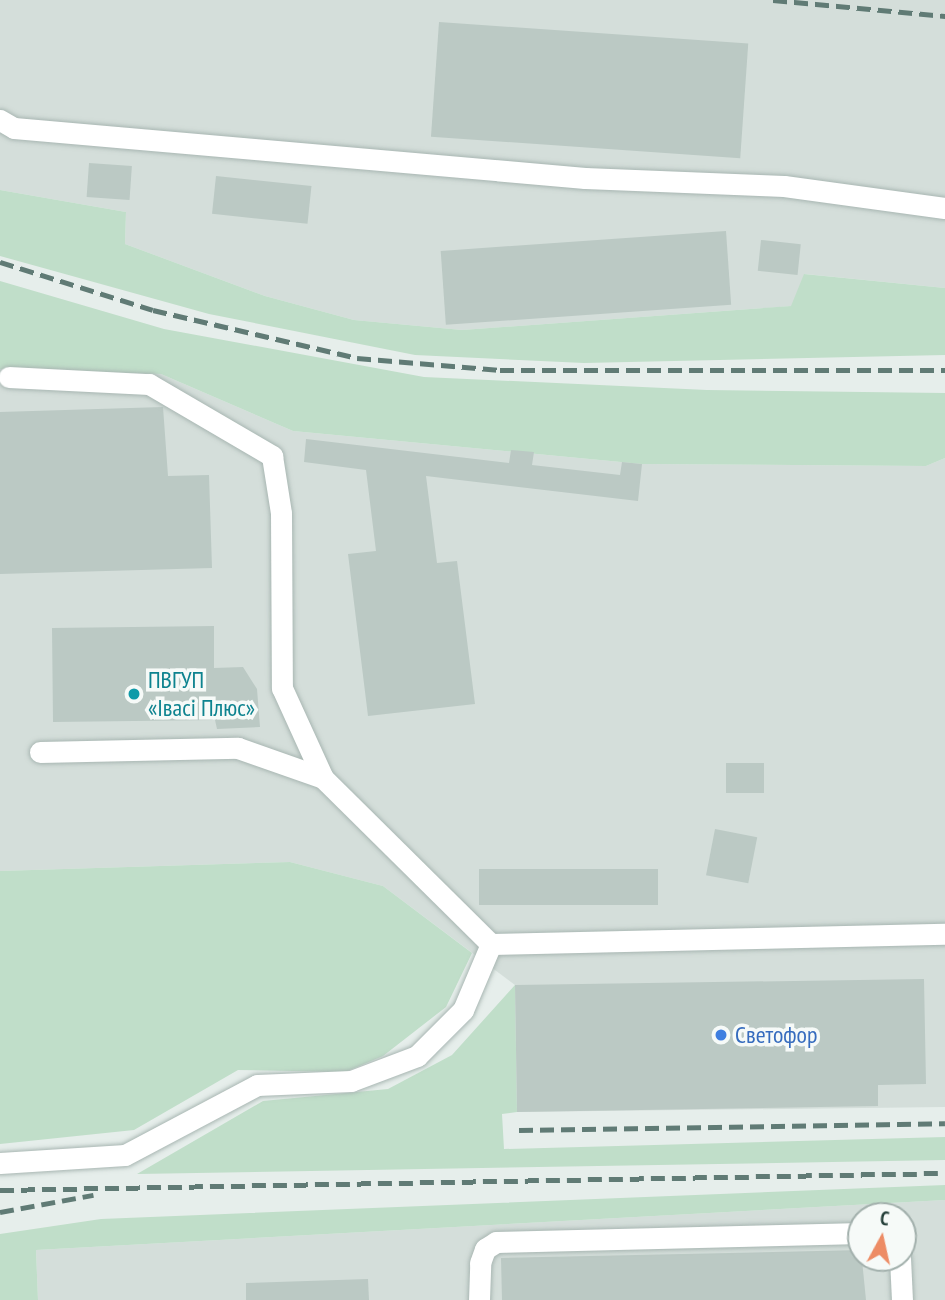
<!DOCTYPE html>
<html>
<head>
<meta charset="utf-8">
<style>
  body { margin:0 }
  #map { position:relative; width:945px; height:1300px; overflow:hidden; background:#e6eeeb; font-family:"PT Sans Narrow",sans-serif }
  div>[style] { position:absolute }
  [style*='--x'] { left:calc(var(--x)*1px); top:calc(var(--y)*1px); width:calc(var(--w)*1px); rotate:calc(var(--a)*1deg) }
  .built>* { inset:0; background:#d4deda }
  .green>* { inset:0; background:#c0dec9 }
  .building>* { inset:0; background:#bbc9c4; transform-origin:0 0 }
  .roads { filter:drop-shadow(0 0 2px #a8b6b2) drop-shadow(0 0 2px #a8b6b2) }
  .minor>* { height:21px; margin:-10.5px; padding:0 10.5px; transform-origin:10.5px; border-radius:10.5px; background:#fff }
  .rail>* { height:5px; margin-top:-2.5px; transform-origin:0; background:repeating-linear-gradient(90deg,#607b75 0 14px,transparent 0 21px) }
  .dots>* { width:19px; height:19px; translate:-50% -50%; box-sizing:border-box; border:4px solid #f6faf8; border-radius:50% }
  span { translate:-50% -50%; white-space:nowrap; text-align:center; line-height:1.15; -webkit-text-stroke:7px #f6faf8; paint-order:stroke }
  .culture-label { font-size:24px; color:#0d838f }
  .left { translate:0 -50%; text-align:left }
  .shop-label { font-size:24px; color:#366cbe }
  .north { position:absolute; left:847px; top:1202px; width:70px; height:70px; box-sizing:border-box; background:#f6faf8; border:2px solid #a2b0ac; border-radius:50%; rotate:8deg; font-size:19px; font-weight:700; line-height:28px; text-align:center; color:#25403a }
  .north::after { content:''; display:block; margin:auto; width:24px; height:32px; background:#ed8c65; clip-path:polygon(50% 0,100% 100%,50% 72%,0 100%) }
</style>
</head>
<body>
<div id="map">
  <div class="built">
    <i style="clip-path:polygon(0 0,945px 0,945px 288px,805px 274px,792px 306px,462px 330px,354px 320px,265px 296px,125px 244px,126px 212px,0 190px)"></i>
    <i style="clip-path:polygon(0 369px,161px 374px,293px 431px,642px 464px,926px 466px,945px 458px,945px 1107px,517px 1112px,515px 985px,383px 886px,290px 862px,0 871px)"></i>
    <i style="clip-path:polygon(evenodd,945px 1200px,945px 1300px,38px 1300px,36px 1250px,945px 1200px,861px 1216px,903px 1216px,903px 1258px,861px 1258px,861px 1216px)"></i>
  </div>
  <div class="green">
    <i style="clip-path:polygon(0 190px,126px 212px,125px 244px,265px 296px,354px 320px,462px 330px,791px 306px,804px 274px,945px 288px,945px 355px,584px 363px,415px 355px,209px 314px,0 256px)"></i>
    <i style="clip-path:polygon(0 281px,164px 329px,424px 377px,707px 390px,945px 393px,945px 458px,926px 466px,642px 464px,293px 431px,161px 374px,0 369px)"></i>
    <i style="clip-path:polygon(290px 862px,383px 886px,472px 953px,446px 1007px,383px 1056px,345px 1072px,238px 1070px,134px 1130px,0 1144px,0 871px)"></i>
    <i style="clip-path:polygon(515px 985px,517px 1112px,502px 1114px,504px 1149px,945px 1137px,945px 1160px,137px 1174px,263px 1101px,388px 1089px,452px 1055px)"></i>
    <i style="clip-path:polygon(945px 1185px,945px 1200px,36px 1250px,38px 1300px,0 1300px,0 1234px,101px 1219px)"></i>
  </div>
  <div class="building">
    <i style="left:439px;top:22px;width:310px;height:115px;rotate:4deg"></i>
    <i style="left:89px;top:163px;width:43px;height:34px;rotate:4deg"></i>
    <i style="left:216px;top:176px;width:96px;height:38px;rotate:6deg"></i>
    <i style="left:726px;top:231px;width:74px;height:286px;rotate:86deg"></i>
    <i style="left:761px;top:240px;width:40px;height:31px;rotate:6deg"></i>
    <i style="clip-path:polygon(163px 407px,168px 476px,209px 475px,212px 568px,0 574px,0 412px)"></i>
    <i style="clip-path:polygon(306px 439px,509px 463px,511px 450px,534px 452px,532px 465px,620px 475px,622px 462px,642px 464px,638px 501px,426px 476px,437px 563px,457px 561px,475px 704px,368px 716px,348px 554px,376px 551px,366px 470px,304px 462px)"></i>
    <i style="clip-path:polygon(214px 626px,214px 668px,243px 667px,257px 689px,260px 727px,217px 729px,215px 720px,53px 722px,52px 628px)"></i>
    <i style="left:726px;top:763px;width:38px;height:30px"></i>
    <i style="left:715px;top:829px;width:43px;height:47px;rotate:11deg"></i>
    <i style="left:658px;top:869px;width:36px;height:179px;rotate:90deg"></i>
    <i style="clip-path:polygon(924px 979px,926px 1084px,878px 1085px,878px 1106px,517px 1112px,515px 985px)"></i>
    <i style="clip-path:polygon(861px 1250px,866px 1300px,502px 1300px,501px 1258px)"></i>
    <i style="clip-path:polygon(368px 1279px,369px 1300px,246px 1300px,246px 1283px)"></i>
  </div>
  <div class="roads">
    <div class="minor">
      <i style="--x:0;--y:120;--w:16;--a:30"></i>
      <i style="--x:14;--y:128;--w:573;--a:5"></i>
      <i style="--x:585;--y:178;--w:199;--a:2.3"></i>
      <i style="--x:784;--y:186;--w:162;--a:7.8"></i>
      <i style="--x:9;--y:377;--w:140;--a:2.9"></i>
      <i style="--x:149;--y:384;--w:143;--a:30.3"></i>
      <i style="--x:272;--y:456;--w:58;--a:81"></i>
      <i style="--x:281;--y:513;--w:175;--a:89.7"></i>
      <i style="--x:282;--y:688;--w:99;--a:65.5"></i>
      <i style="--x:323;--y:778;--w:236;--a:44.7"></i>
      <i style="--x:491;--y:944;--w:454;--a:-1.3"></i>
      <i style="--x:40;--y:752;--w:198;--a:-1.2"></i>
      <i style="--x:238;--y:748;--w:90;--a:19.4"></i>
      <i style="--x:0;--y:1163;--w:125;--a:-3.7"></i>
      <i style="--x:125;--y:1155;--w:149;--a:-27.9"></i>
      <i style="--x:257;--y:1085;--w:94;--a:-2.4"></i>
      <i style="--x:351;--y:1081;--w:71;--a:-20.7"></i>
      <i style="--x:417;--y:1056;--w:65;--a:-45"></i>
      <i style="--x:463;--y:1010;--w:72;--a:-67"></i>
      <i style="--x:900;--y:1258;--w:42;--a:87.3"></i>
      <i style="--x:479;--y:1300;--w:37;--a:-88"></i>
      <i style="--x:480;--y:1263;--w:15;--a:-70"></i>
      <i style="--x:485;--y:1249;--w:13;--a:-32"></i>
      <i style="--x:496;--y:1242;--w:365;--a:-1.4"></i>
    </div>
  </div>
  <div class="rail">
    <i style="--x:773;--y:0;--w:173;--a:5.3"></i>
    <i style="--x:0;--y:262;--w:160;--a:17.4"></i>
    <i style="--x:153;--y:310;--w:210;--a:13.2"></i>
    <i style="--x:357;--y:358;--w:144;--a:4.8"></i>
    <i style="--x:500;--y:370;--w:445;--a:0"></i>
    <i style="--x:519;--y:1130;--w:426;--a:-0.9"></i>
    <i style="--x:0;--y:1190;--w:945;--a:-1.03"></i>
    <i style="--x:0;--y:1212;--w:95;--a:-10.4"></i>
  </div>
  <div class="dots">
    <i style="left:134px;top:694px;background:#0f9aa8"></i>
    <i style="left:721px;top:1035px;background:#3f7fe0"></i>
  </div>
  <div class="culture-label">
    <span class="left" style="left:148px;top:694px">ПВГУП<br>«Івасі Плюс»</span>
  </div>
  <div class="shop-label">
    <span class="left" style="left:735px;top:1035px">Светофор</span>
  </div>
  <div class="north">С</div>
</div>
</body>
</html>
